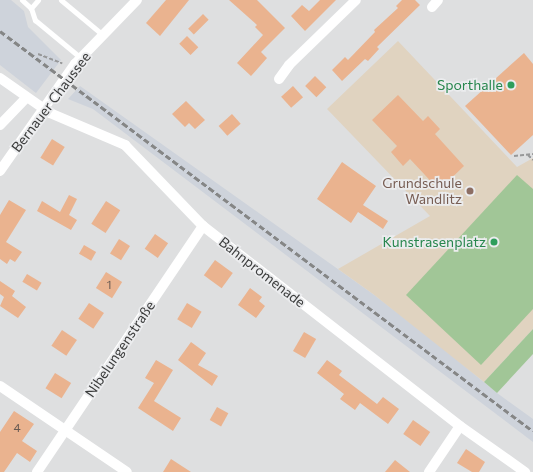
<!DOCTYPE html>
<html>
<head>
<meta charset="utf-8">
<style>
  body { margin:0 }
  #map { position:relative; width:533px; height:472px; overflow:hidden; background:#dedfe0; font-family:Commissioner,sans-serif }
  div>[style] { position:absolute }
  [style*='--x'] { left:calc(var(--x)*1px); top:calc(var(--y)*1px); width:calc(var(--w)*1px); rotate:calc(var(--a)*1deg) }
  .built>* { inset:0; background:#ced3db }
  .education>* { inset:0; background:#e0d3c0 }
  .green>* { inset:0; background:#a1c697 }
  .building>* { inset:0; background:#eab38f; transform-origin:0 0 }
  .path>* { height:2px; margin-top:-1px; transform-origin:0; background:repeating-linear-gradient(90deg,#979899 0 4px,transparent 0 6px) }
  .service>* { height:5px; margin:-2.5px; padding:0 2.5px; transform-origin:2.5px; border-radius:2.5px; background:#fff }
  .minor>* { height:10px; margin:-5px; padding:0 5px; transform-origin:5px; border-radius:5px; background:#fff }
  .rail>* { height:3px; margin-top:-1.5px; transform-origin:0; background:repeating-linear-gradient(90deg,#858686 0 6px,transparent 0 9px) }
  .dots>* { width:11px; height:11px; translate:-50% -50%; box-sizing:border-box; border:2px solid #ebecee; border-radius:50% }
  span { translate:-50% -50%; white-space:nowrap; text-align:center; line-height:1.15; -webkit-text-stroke:3.5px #ebecee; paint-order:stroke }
  .number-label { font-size:12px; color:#685a52 }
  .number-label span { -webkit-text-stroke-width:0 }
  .leisure-label { font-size:14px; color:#27864d }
  .right { translate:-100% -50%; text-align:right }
  .street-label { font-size:14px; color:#3c3d3d }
  .education-label { font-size:14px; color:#785e54 }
</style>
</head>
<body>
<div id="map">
  <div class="built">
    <i style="clip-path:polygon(0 0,11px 0,24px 11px,28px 27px,61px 60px,36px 93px,0 65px)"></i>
    <i style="clip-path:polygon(80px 86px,373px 294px,439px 345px,497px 393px,533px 419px,533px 442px,93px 109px,68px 99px)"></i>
  </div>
  <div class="education">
    <i style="clip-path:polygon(398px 41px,517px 167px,533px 158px,533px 329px,484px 382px,373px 294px,338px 269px,430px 216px,327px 109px)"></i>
  </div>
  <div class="green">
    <i style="clip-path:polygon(517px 175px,533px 189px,533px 309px,481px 365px,406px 295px)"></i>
    <i style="clip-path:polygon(533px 329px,533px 354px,497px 393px,484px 382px)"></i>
  </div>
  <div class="building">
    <i style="clip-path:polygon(166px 0,189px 0,160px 36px,146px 23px)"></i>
    <i style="clip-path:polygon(229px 0,257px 0,285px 28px,261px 52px,267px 58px,251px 76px,237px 63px,263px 35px,255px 27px,257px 25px)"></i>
    <i style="clip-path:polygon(320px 0,336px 0,305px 31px,291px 16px,302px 5px,309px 11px)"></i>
    <i style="clip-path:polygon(402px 0,415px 0,420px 5px,377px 47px,379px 49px,368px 61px,365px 59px,342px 81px,332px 70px,345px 57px,348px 60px,375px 32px,374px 30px,398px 8px,396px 6px)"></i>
    <i style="left:203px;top:14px;width:8px;height:21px;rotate:45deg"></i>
    <i style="left:187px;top:36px;width:16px;height:11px;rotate:45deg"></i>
    <i style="clip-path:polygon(524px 53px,533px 64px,533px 135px,511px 155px,465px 106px)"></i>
    <i style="left:315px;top:76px;width:16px;height:14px;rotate:45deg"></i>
    <i style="left:293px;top:86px;width:15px;height:16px;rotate:48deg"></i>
    <i style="clip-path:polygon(398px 95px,423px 121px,428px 116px,440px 129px,435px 134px,464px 166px,439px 190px,410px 159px,403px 166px,391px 152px,397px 146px,372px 120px)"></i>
    <i style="clip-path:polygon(186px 101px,205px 120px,195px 129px,189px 123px,185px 127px,172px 114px)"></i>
    <i style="left:232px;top:114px;width:13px;height:18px;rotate:48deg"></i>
    <i style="left:52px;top:139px;width:15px;height:22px;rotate:32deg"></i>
    <i style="clip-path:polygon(342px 162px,376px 186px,363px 205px,388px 221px,383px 229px,358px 212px,351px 223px,317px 199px)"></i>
    <i style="clip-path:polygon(69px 195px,77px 199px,69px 215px,77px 220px,71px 230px,37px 211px,42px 201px,60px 212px)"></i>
    <i style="clip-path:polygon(9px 200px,26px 210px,6px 242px,22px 252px,15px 262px,10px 259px,7px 264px,0 259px,0 215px)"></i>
    <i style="left:106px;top:201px;width:17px;height:27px;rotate:33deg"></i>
    <i style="left:155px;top:234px;width:16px;height:18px;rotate:35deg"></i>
    <i style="left:119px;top:239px;width:13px;height:17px;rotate:32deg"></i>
    <i style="left:84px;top:245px;width:14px;height:10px;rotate:30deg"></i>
    <i style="left:215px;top:260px;width:22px;height:19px;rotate:36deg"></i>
    <i style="left:106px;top:272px;width:19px;height:19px;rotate:32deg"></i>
    <i style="left:27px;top:274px;width:17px;height:9px;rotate:31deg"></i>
    <i style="clip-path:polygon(0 281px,15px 291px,12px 296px,26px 307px,18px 318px,0 306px,4px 297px,0 294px)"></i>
    <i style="clip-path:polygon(250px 288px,262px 297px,259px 301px,265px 306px,256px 318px,238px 305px)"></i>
    <i style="left:89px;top:303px;width:18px;height:19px;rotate:34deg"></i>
    <i style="left:187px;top:303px;width:17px;height:19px;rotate:31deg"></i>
    <i style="left:62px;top:330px;width:18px;height:19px;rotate:34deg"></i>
    <i style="left:304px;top:332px;width:14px;height:22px;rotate:30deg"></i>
    <i style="clip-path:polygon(191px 342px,206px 353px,198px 365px,218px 376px,212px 386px,178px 360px)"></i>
    <i style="clip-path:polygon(156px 360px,173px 370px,154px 401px,181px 418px,173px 431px,138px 408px,154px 383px,145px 378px)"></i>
    <i style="clip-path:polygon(327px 360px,342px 371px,339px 375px,377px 404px,383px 397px,399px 409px,388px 424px,360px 403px,355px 410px,340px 399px,344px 394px,317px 373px)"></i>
    <i style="left:55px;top:373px;width:19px;height:18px;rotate:32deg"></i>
    <i style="left:217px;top:407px;width:13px;height:15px;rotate:29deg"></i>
    <i style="clip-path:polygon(14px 411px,34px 424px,22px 441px,37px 451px,30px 462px,17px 453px,4px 472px,0 472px,0 432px)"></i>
    <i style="left:413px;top:420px;width:21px;height:17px;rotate:35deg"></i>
    <i style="clip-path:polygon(466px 449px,485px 462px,479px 472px,472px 472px,457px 463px)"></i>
    <i style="clip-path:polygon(171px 459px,191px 472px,163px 472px)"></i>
    <i style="clip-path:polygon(395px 460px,410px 472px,385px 472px)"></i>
  </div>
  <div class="path">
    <i style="--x:38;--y:54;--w:26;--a:21"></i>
    <i style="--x:528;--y:155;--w:7;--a:45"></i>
    <i style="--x:514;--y:156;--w:19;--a:-6"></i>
  </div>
  <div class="service">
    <i style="--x:22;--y:0;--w:12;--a:42"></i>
    <i style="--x:38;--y:0;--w:11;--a:131"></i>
    <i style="--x:31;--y:8;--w:13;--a:72"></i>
    <i style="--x:35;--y:20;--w:60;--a:39.6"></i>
    <i style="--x:61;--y:0;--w:55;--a:39.8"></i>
  </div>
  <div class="minor">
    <i style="--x:432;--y:7;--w:9;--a:-49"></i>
    <i style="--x:0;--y:78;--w:61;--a:35"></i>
    <i style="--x:50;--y:113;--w:82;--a:23.1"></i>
    <i style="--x:125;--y:145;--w:112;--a:46.1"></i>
    <i style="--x:203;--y:226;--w:326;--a:37.9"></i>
    <i style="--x:460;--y:426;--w:80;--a:35.3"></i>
    <i style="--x:279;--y:79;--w:17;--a:-54"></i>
    <i style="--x:289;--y:65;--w:93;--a:-44.1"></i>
    <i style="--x:0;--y:125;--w:37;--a:-46"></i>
    <i style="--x:0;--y:171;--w:131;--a:-55"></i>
    <i style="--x:75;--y:64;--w:89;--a:-45.9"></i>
    <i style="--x:0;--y:386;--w:153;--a:34.1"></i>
    <i style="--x:37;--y:472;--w:297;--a:-56"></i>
    <i style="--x:429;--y:472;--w:55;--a:-56"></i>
  </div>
  <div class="rail">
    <i style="--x:0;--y:31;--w:666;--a:36.89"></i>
  </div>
  <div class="dots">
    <i style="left:511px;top:85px;background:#2e9e5b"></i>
    <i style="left:470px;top:191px;background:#8d6e63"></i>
    <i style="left:494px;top:242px;background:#2e9e5b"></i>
  </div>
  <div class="number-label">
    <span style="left:109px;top:285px">1</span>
    <span style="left:17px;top:428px">4</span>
  </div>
  <div class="leisure-label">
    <span class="right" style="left:503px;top:85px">Sporthalle</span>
    <span class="right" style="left:486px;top:242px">Kunstrasenplatz</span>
  </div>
  <div class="street-label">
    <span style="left:51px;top:102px;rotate:-53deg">Bernauer Chaussee</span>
    <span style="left:262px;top:272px;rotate:38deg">Bahnpromenade</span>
    <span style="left:120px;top:349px;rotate:-56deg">Nibelungenstraße</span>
  </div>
  <div class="education-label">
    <span class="right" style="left:462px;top:191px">Grundschule<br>Wandlitz</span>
  </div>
</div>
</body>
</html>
